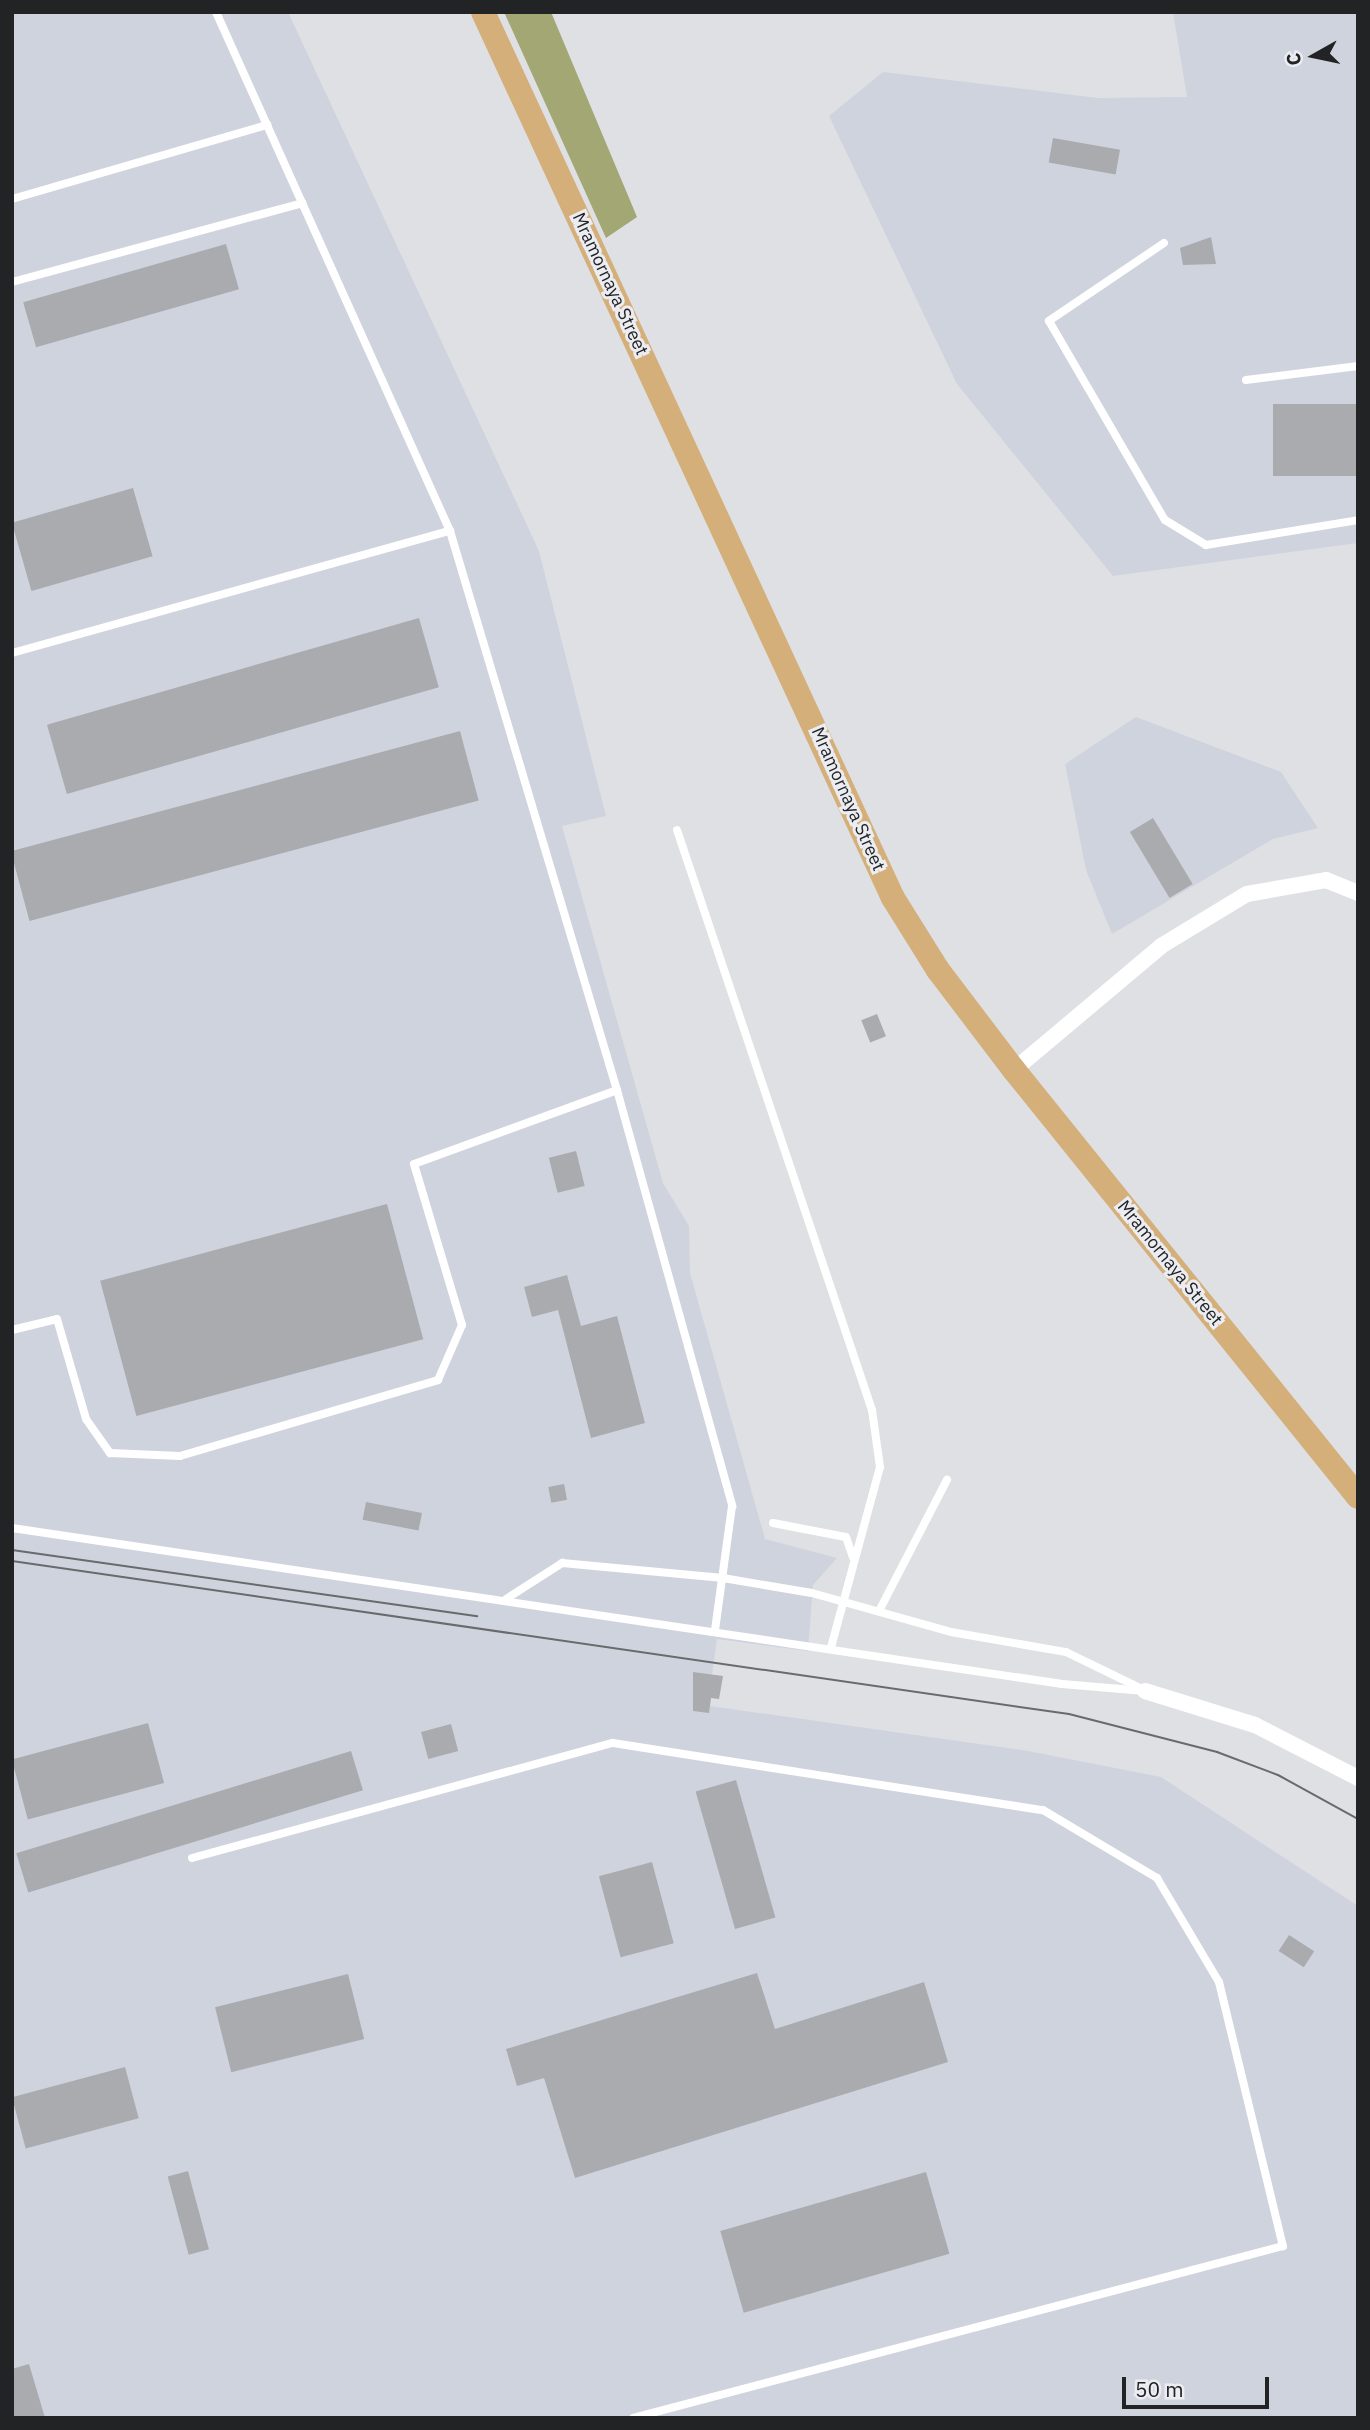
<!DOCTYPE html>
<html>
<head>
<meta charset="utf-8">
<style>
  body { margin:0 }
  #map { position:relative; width:1370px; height:2430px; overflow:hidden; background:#dee0e4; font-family:"IBM Plex Sans",sans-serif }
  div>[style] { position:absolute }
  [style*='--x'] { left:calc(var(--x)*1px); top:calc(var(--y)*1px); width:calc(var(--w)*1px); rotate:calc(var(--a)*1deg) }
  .built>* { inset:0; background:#cfd3de }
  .forest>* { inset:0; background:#a3a774 }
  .building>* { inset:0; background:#a9abaf; transform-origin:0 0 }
  .service>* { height:8px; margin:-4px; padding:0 4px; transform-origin:4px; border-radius:4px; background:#fff }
  .minor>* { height:16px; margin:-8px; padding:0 8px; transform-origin:8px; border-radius:8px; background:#fff }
  .primary>* { height:24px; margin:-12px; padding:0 12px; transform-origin:12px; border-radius:12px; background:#d4af7a }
  .tram>* { height:2px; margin:-1px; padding:0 1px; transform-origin:1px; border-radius:1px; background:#686a6c }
  span { translate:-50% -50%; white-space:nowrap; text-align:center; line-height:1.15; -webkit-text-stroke:6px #ebedf2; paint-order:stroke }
  .street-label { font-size:18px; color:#222324 }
  .frame { position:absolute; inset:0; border:14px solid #222324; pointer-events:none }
  .north { position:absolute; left:1279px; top:21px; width:70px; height:70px; -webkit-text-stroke:5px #ebedf2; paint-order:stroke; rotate:261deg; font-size:19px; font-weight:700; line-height:28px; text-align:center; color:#222324 }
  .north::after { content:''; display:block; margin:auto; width:24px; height:32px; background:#222324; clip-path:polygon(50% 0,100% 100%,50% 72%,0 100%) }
  .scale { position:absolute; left:1122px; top:2377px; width:147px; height:32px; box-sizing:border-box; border:4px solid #222324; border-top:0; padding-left:9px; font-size:21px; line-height:24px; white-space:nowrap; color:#222324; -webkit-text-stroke:5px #ebedf2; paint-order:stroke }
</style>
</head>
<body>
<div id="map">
  <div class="built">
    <i style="clip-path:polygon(12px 12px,288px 12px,539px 551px,606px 816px,562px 826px,663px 1183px,689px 1226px,690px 1273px,765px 1539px,837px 1558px,813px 1585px,808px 1651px,717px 1639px,712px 1675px,723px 1676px,719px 1699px,711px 1698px,710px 1706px,1028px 1751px,1161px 1777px,1358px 1906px,1358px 2418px,12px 2418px)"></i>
    <i style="clip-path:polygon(1173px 12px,1358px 12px,1358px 543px,1113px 576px,957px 384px,829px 116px,883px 72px,1098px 98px,1187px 97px)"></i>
    <i style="clip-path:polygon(1136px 717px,1281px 772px,1318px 828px,1273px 839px,1112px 934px,1086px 870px,1065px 764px)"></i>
  </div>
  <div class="forest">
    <i style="clip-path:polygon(504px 12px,551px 12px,637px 217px,606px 238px)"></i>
  </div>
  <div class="building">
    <i style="left:1053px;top:138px;width:68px;height:25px;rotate:10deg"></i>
    <i style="clip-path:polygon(1211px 237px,1216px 264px,1183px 265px,1180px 248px)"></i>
    <i style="left:226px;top:244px;width:47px;height:211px;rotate:74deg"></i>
    <i style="left:1358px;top:404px;width:72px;height:85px;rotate:90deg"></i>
    <i style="left:133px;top:488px;width:71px;height:126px;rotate:74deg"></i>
    <i style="left:419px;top:618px;width:72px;height:387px;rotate:74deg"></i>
    <i style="left:460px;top:731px;width:72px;height:465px;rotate:75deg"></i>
    <i style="left:1153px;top:818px;width:77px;height:27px;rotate:59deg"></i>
    <i style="left:877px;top:1014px;width:24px;height:17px;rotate:68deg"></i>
    <i style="left:576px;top:1151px;width:36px;height:28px;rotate:76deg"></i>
    <i style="left:387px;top:1204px;width:140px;height:297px;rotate:75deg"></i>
    <i style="clip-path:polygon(567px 1275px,581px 1326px,617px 1316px,645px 1423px,591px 1438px,558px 1310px,532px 1317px,524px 1287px)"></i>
    <i style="left:564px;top:1484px;width:16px;height:16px;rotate:79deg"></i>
    <i style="left:366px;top:1502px;width:57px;height:18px;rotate:11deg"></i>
    <i style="clip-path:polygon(693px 1672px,723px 1676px,719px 1699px,711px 1698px,709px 1713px,693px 1711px)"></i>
    <i style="left:148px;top:1723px;width:62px;height:141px;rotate:75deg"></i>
    <i style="left:451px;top:1724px;width:28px;height:31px;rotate:75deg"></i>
    <i style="left:351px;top:1751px;width:41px;height:350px;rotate:73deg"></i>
    <i style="left:736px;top:1780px;width:143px;height:42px;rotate:74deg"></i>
    <i style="left:652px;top:1862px;width:84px;height:55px;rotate:75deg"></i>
    <i style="left:1289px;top:1935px;width:30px;height:19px;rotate:33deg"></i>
    <i style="clip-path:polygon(757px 1973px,775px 2029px,924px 1982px,948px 2062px,575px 2178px,544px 2078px,517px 2086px,506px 2049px)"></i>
    <i style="left:348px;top:1974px;width:67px;height:137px;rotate:76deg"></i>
    <i style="left:125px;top:2067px;width:53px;height:117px;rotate:75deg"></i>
    <i style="left:188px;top:2171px;width:81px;height:21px;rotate:75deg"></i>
    <i style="left:926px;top:2172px;width:85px;height:214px;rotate:74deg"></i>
    <i style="clip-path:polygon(29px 2364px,45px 2418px,12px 2418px,12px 2369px)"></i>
  </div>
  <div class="service">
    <i style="--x:216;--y:12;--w:569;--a:65.73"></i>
    <i style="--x:450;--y:531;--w:583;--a:73.37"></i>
    <i style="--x:617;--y:1090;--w:432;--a:74.5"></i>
    <i style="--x:732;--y:1506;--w:125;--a:97.8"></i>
    <i style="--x:12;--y:199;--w:266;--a:-16.2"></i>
    <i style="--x:1164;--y:243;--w:139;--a:145.9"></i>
    <i style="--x:1049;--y:321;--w:230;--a:59.8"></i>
    <i style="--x:1165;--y:520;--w:48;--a:31.4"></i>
    <i style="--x:1206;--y:545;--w:154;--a:-9.3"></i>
    <i style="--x:12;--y:282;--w:301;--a:-15.2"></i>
    <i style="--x:1246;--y:380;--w:113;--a:-7.1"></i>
    <i style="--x:12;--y:653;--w:455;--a:-15.6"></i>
    <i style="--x:677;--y:830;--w:612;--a:71.42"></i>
    <i style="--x:872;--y:1410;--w:58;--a:82"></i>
    <i style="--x:880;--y:1467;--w:187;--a:105.2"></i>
    <i style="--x:12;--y:1330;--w:46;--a:-13.7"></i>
    <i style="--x:57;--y:1319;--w:104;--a:73.8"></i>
    <i style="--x:86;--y:1419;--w:42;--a:54.8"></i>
    <i style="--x:110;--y:1453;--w:70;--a:2.5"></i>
    <i style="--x:180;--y:1456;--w:269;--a:-16.4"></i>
    <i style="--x:438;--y:1380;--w:60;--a:-66.4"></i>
    <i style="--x:462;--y:1325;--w:168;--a:-106.6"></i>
    <i style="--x:414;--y:1164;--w:216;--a:-20"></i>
    <i style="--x:773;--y:1523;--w:74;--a:10.9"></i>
    <i style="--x:846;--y:1537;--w:21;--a:71"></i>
    <i style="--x:12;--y:1528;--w:1062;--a:8.45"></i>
    <i style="--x:1062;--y:1684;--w:83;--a:4.8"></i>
    <i style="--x:506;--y:1599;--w:67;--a:-32.7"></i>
    <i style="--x:562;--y:1563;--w:162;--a:5.3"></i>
    <i style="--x:723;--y:1578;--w:90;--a:9.6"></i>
    <i style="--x:812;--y:1593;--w:144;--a:15.7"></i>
    <i style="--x:951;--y:1632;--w:117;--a:9.9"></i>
    <i style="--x:1066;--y:1652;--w:82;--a:25.9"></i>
    <i style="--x:879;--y:1611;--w:148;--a:-62.6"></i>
    <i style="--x:192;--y:1858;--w:436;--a:-15.3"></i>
    <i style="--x:613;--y:1743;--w:435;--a:8.9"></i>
    <i style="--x:1043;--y:1810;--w:133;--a:30.8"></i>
    <i style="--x:1157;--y:1878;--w:121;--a:59.2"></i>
    <i style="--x:1219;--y:1982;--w:272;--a:76.4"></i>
    <i style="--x:1283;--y:2246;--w:672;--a:165.18"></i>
  </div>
  <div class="minor">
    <i style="--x:1014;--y:1070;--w:192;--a:-40.1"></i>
    <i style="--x:1161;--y:946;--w:100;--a:-31.2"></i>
    <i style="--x:1247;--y:894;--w:80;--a:-10"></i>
    <i style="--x:1326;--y:880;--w:35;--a:22"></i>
    <i style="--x:1145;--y:1691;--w:115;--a:17.2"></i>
    <i style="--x:1255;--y:1725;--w:116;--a:27.2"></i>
  </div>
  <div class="primary">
    <i style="--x:483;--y:12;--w:976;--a:65.17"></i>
    <i style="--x:893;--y:898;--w:85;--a:58"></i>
    <i style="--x:938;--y:970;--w:126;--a:52.8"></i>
    <i style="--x:1014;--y:1070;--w:548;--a:51.14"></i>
  </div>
  <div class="tram">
    <i style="--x:12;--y:1550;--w:470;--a:8.1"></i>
    <i style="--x:12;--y:1561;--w:1068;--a:8.24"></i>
    <i style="--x:1069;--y:1714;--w:153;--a:14.4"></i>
    <i style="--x:1217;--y:1752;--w:65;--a:20.7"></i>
    <i style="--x:1278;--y:1775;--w:91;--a:28.8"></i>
  </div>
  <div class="street-label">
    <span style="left:610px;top:284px;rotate:65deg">Mramornaya Street</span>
    <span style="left:848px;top:799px;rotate:66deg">Mramornaya Street</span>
    <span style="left:1170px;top:1263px;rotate:51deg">Mramornaya Street</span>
  </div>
  <div class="frame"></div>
  <div class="north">С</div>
  <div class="scale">50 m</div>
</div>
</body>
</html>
